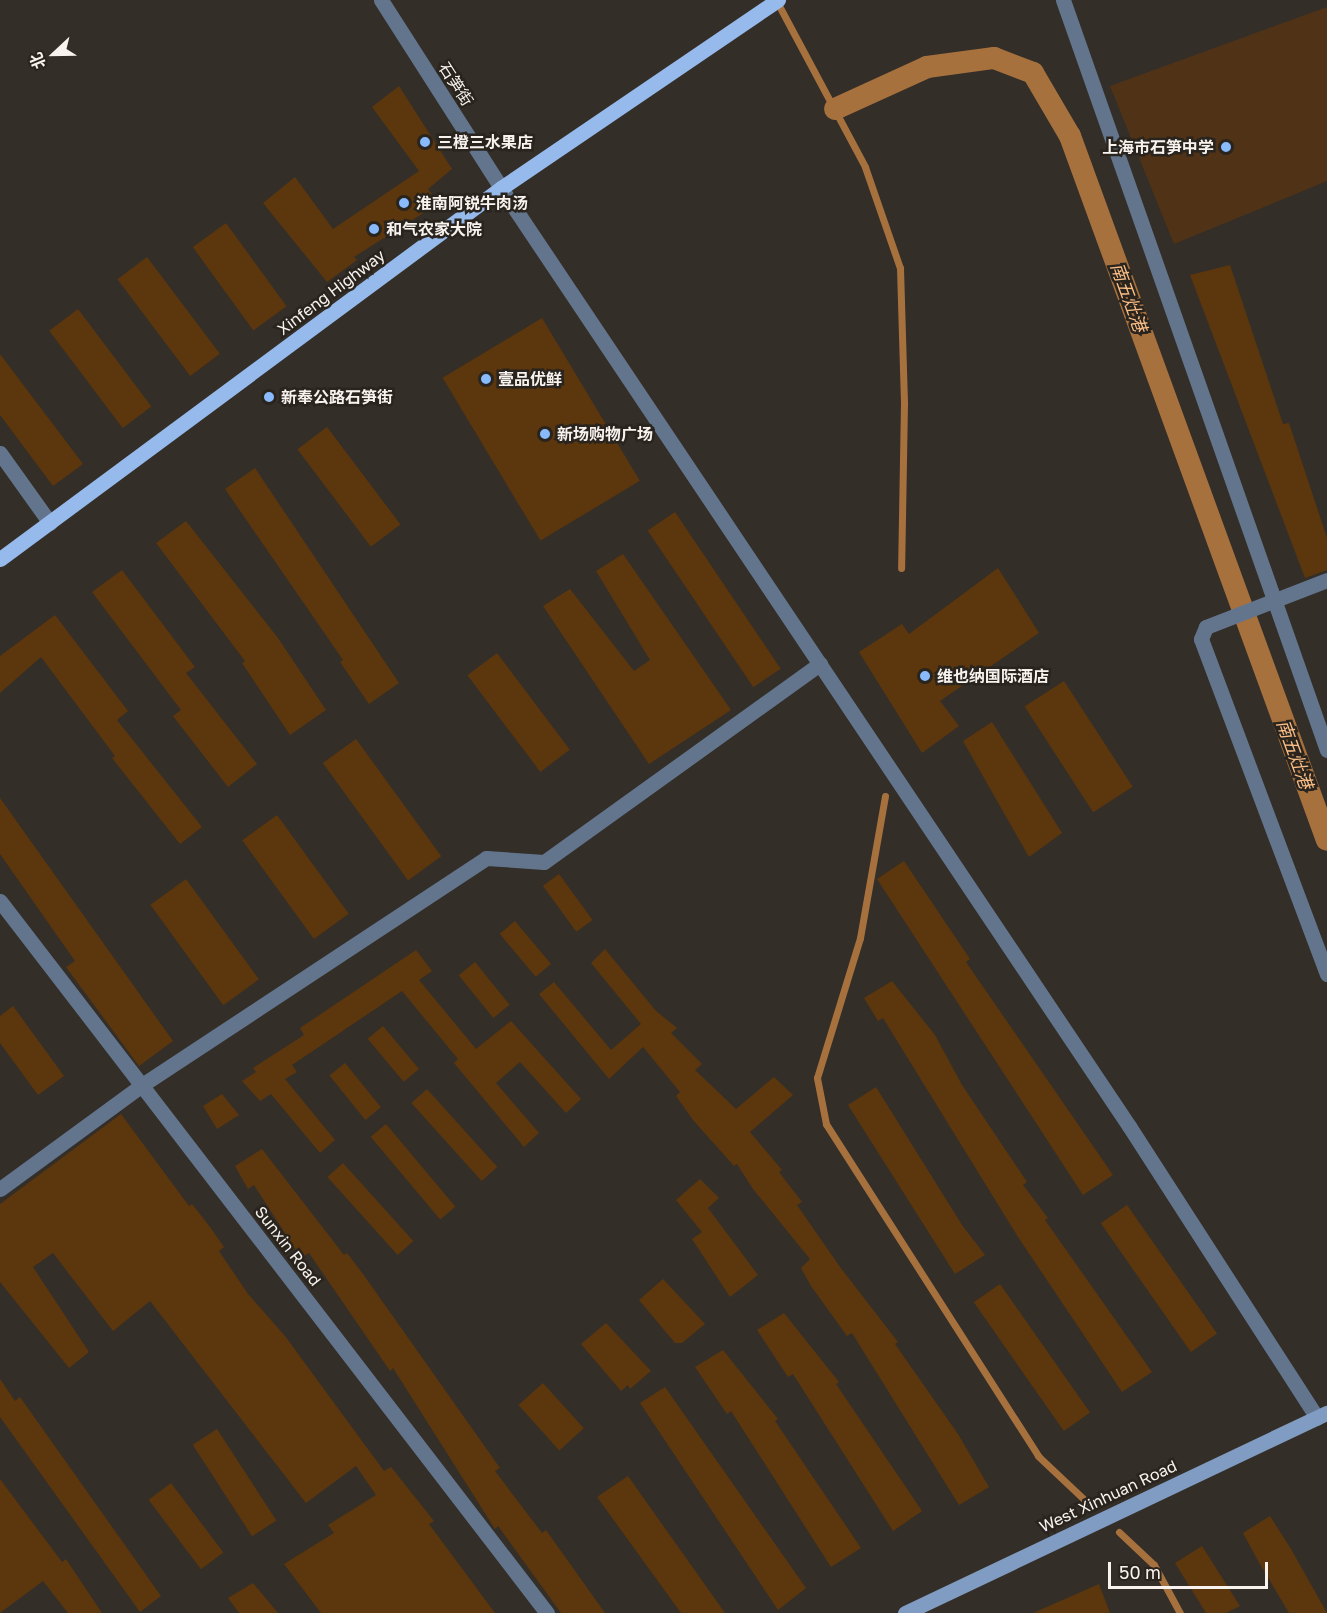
<!DOCTYPE html>
<html>
<head>
<meta charset="utf-8">
<style>
  body { margin:0 }
  #map { position:relative; width:1327px; height:1613px; overflow:hidden; background:#342e28; font-family:"Golos Text","Noto Sans SC",sans-serif }
  div>[style] { position:absolute }
  [style*='--x'] { left:calc(var(--x)*1px); top:calc(var(--y)*1px); width:calc(var(--w)*1px); rotate:calc(var(--a)*1deg) }
  .green>* { inset:0; background:#503316 }
  .stream>* { height:7px; margin:-3.5px; padding:0 3.5px; transform-origin:3.5px; border-radius:3.5px; background:#a7713e }
  .canal>* { height:22px; margin:-11px; padding:0 11px; transform-origin:11px; border-radius:11px; background:#a7713e }
  .building>* { inset:0; background:#5c360c; transform-origin:0 0 }
  .street>* { height:15px; margin:-7.5px; padding:0 7.5px; transform-origin:7.5px; border-radius:7.5px; background:#63758d }
  .secondary>* { height:15px; margin:-7.5px; padding:0 7.5px; transform-origin:7.5px; border-radius:7.5px; background:#809cc2 }
  .primary>* { height:15px; margin:-7.5px; padding:0 7.5px; transform-origin:7.5px; border-radius:7.5px; background:#95baeb }
  .dots>* { width:16px; height:16px; translate:-50% -50%; box-sizing:border-box; border:3px solid #2a241e; border-radius:50% }
  span { translate:-50% -50%; white-space:nowrap; text-align:center; line-height:1.15; -webkit-text-stroke:5px #2a241e; paint-order:stroke }
  .street-label { font-size:16px; color:#f8f3ef }
  .poi-label { font-size:16px; color:#f8f3ef; font-weight:700 }
  .left { translate:0 -50%; text-align:left }
  .right { translate:-100% -50%; text-align:right }
  .water-label { font-size:18px; color:#fbbe86; font-style:italic }
  .north { position:absolute; left:24px; top:24px; width:60px; height:60px; -webkit-text-stroke:4px #2a241e; paint-order:stroke; rotate:248deg; font-size:16px; font-weight:700; line-height:24px; text-align:center; color:#f8f3ef }
  .north::after { content:''; display:block; margin:auto; width:21px; height:27px; background:#f8f3ef; clip-path:polygon(50% 0,100% 100%,50% 72%,0 100%) }
  .scale { position:absolute; left:1108px; top:1562px; width:160px; height:27px; box-sizing:border-box; border:3px solid #f8f3ef; border-top:0; padding-left:8px; font-size:18px; line-height:21px; white-space:nowrap; color:#f8f3ef; -webkit-text-stroke:4px #2a241e; paint-order:stroke }
</style>
</head>
<body>
<div id="map">
  <div class="green">
    <i style="clip-path:polygon(1327px 7px,1327px 181px,1174px 244px,1110px 86px)"></i>
  </div>
  <div class="stream">
    <i style="--x:776;--y:0;--w:189;--a:61.9"></i>
    <i style="--x:865;--y:167;--w:107;--a:70.9"></i>
    <i style="--x:900;--y:268;--w:135;--a:88.3"></i>
    <i style="--x:904;--y:403;--w:165;--a:91"></i>
    <i style="--x:885;--y:796;--w:144;--a:100"></i>
    <i style="--x:860;--y:938;--w:146;--a:107.1"></i>
    <i style="--x:817;--y:1078;--w:47;--a:78.9"></i>
    <i style="--x:826;--y:1124;--w:394;--a:57.4"></i>
    <i style="--x:1038;--y:1456;--w:70;--a:43.3"></i>
    <i style="--x:1119;--y:1532;--w:48;--a:43.3"></i>
    <i style="--x:1154;--y:1565;--w:55;--a:61.6"></i>
  </div>
  <div class="canal">
    <i style="--x:835;--y:109;--w:101;--a:-24.5"></i>
    <i style="--x:927;--y:67;--w:68;--a:-7.7"></i>
    <i style="--x:994;--y:58;--w:42;--a:21"></i>
    <i style="--x:1033;--y:73;--w:73;--a:59.6"></i>
    <i style="--x:1070;--y:136;--w:749;--a:69.95"></i>
  </div>
  <div class="building">
    <i style="clip-path:polygon(399px 86px,452px 169px,428px 189px,439px 203px,354px 257px,357px 260px,327px 282px,263px 203px,295px 177px,333px 229px,419px 171px,372px 107px)"></i>
    <i style="left:226px;top:223px;width:103px;height:41px;rotate:54deg"></i>
    <i style="left:147px;top:257px;width:121px;height:37px;rotate:53deg"></i>
    <i style="clip-path:polygon(1230px 265px,1283px 424px,1289px 423px,1327px 538px,1327px 570px,1305px 578px,1190px 275px)"></i>
    <i style="left:78px;top:309px;width:122px;height:36px;rotate:53deg"></i>
    <i style="left:542px;top:318px;width:190px;height:116px;rotate:59deg"></i>
    <i style="clip-path:polygon(0 354px,83px 464px,53px 486px,0 415px)"></i>
    <i style="left:327px;top:427px;width:122px;height:37px;rotate:53deg"></i>
    <i style="clip-path:polygon(255px 468px,399px 683px,369px 704px,340px 662px,343px 660px,225px 489px)"></i>
    <i style="left:675px;top:512px;width:189px;height:33px;rotate:56deg"></i>
    <i style="clip-path:polygon(186px 521px,278px 638px,326px 710px,290px 735px,242px 663px,245px 661px,156px 543px)"></i>
    <i style="clip-path:polygon(623px 554px,731px 710px,649px 764px,543px 606px,570px 589px,634px 671px,650px 660px,596px 571px)"></i>
    <i style="clip-path:polygon(998px 568px,1039px 633px,940px 701px,959px 726px,922px 753px,859px 652px,902px 624px,909px 634px)"></i>
    <i style="clip-path:polygon(122px 570px,195px 667px,186px 673px,257px 764px,228px 787px,173px 716px,181px 710px,92px 592px)"></i>
    <i style="clip-path:polygon(55px 615px,128px 711px,117px 720px,202px 827px,180px 844px,112px 758px,115px 756px,41px 657px,0 693px,0 656px)"></i>
    <i style="left:497px;top:653px;width:121px;height:37px;rotate:53deg"></i>
    <i style="left:1064px;top:681px;width:126px;height:47px;rotate:57deg"></i>
    <i style="clip-path:polygon(992px 722px,1062px 833px,1029px 857px,963px 741px)"></i>
    <i style="left:356px;top:739px;width:145px;height:41px;rotate:54deg"></i>
    <i style="clip-path:polygon(0 798px,173px 1041px,139px 1066px,66px 967px,75px 961px,0 854px)"></i>
    <i style="left:277px;top:815px;width:122px;height:43px;rotate:54deg"></i>
    <i style="clip-path:polygon(904px 861px,970px 959px,966px 962px,1113px 1175px,1083px 1195px,877px 879px)"></i>
    <i style="left:559px;top:874px;width:57px;height:20px;rotate:54deg"></i>
    <i style="left:186px;top:879px;width:124px;height:44px;rotate:54deg"></i>
    <i style="left:515px;top:921px;width:56px;height:20px;rotate:50deg"></i>
    <i style="clip-path:polygon(605px 949px,656px 1011px,677px 1028px,671px 1033px,702px 1064px,695px 1070px,736px 1109px,774px 1077px,793px 1095px,750px 1132px,782px 1170px,779px 1172px,802px 1202px,797px 1205px,840px 1267px,898px 1342px,895px 1344px,958px 1434px,989px 1487px,959px 1505px,852px 1333px,847px 1336px,811px 1286px,801px 1268px,810px 1259px,753px 1189px,737px 1164px,734px 1166px,693px 1120px,676px 1096px,680px 1092px,643px 1047px,609px 1079px,539px 994px,554px 982px,611px 1050px,641px 1024px,591px 963px)"></i>
    <i style="clip-path:polygon(416px 950px,432px 971px,419px 980px,476px 1049px,511px 1021px,581px 1099px,566px 1113px,520px 1062px,496px 1083px,539px 1133px,524px 1147px,454px 1063px,458px 1059px,402px 991px,292px 1065px,297px 1072px,285px 1079px,335px 1140px,320px 1153px,271px 1094px,260px 1101px,242px 1081px,256px 1072px,253px 1068px,304px 1035px,300px 1028px)"></i>
    <i style="left:475px;top:962px;width:55px;height:21px;rotate:51deg"></i>
    <i style="clip-path:polygon(892px 981px,935px 1035px,962px 1085px,1027px 1182px,1023px 1185px,1048px 1218px,1045px 1220px,1152px 1372px,1122px 1392px,1018px 1237px,883px 1018px,878px 1021px,864px 998px)"></i>
    <i style="clip-path:polygon(13px 1006px,64px 1076px,38px 1095px,0 1043px,0 1016px)"></i>
    <i style="left:383px;top:1026px;width:56px;height:20px;rotate:50deg"></i>
    <i style="left:345px;top:1063px;width:57px;height:20px;rotate:51deg"></i>
    <i style="clip-path:polygon(876px 1087px,962px 1225px,985px 1255px,955px 1274px,848px 1105px)"></i>
    <i style="left:427px;top:1089px;width:105px;height:21px;rotate:48deg"></i>
    <i style="clip-path:polygon(222px 1094px,239px 1115px,217px 1129px,203px 1106px)"></i>
    <i style="clip-path:polygon(121px 1114px,189px 1206px,192px 1204px,210px 1227px,224px 1247px,219px 1251px,248px 1294px,285px 1336px,384px 1471px,391px 1467px,434px 1521px,429px 1524px,495px 1613px,321px 1613px,284px 1564px,334px 1533px,328px 1525px,376px 1495px,356px 1466px,306px 1503px,150px 1301px,113px 1331px,53px 1253px,33px 1267px,89px 1352px,69px 1368px,0 1282px,0 1204px)"></i>
    <i style="left:386px;top:1124px;width:108px;height:20px;rotate:50deg"></i>
    <i style="clip-path:polygon(262px 1149px,344px 1255px,347px 1253px,363px 1274px,500px 1468px,495px 1471px,542px 1533px,546px 1530px,605px 1613px,561px 1613px,498px 1526px,495px 1529px,393px 1368px,390px 1371px,309px 1253px,301px 1258px,254px 1185px,248px 1189px,235px 1166px)"></i>
    <i style="left:343px;top:1163px;width:105px;height:21px;rotate:48deg"></i>
    <i style="clip-path:polygon(700px 1179px,719px 1198px,708px 1208px,758px 1275px,730px 1297px,692px 1239px,702px 1232px,676px 1200px)"></i>
    <i style="left:1127px;top:1205px;width:157px;height:32px;rotate:55deg"></i>
    <i style="clip-path:polygon(663px 1279px,705px 1324px,682px 1343px,675px 1343px,639px 1300px)"></i>
    <i style="left:1000px;top:1284px;width:157px;height:32px;rotate:55deg"></i>
    <i style="clip-path:polygon(784px 1313px,839px 1382px,836px 1384px,922px 1511px,893px 1531px,793px 1374px,788px 1377px,757px 1330px)"></i>
    <i style="clip-path:polygon(606px 1323px,651px 1371px,630px 1389px,628px 1385px,621px 1391px,581px 1344px)"></i>
    <i style="clip-path:polygon(723px 1350px,778px 1419px,775px 1421px,861px 1548px,831px 1567px,731px 1411px,727px 1414px,695px 1367px)"></i>
    <i style="clip-path:polygon(0 1379px,15px 1401px,20px 1397px,161px 1596px,140px 1612px,0 1417px)"></i>
    <i style="left:543px;top:1383px;width:61px;height:33px;rotate:48deg"></i>
    <i style="clip-path:polygon(665px 1387px,806px 1588px,778px 1610px,640px 1403px)"></i>
    <i style="left:217px;top:1429px;width:109px;height:29px;rotate:57deg"></i>
    <i style="clip-path:polygon(628px 1476px,725px 1613px,681px 1613px,597px 1497px)"></i>
    <i style="clip-path:polygon(0 1479px,62px 1562px,66px 1559px,102px 1613px,68px 1613px,43px 1581px,0 1613px)"></i>
    <i style="left:171px;top:1483px;width:87px;height:28px;rotate:53deg"></i>
    <i style="clip-path:polygon(1270px 1516px,1291px 1549px,1327px 1613px,1289px 1613px,1257px 1559px,1243px 1533px)"></i>
    <i style="clip-path:polygon(1202px 1546px,1240px 1606px,1226px 1613px,1206px 1613px,1175px 1563px)"></i>
    <i style="clip-path:polygon(253px 1583px,278px 1613px,239px 1613px,228px 1598px)"></i>
    <i style="clip-path:polygon(1099px 1584px,1110px 1613px,1033px 1613px)"></i>
  </div>
  <div class="street">
    <i style="--x:381;--y:0;--w:223;--a:57.4"></i>
    <i style="--x:501;--y:188;--w:1129;--a:56.2"></i>
    <i style="--x:1129;--y:1126;--w:347;--a:57.2"></i>
    <i style="--x:1063;--y:0;--w:795;--a:70.61"></i>
    <i style="--x:0;--y:453;--w:86;--a:54.5"></i>
    <i style="--x:1327;--y:580;--w:130;--a:158.8"></i>
    <i style="--x:1206;--y:627;--w:13;--a:113"></i>
    <i style="--x:1201;--y:639;--w:358;--a:69.4"></i>
    <i style="--x:0;--y:901;--w:898;--a:52.47"></i>
    <i style="--x:0;--y:1189;--w:176;--a:-36.2"></i>
    <i style="--x:142;--y:1085;--w:412;--a:-33.4"></i>
    <i style="--x:486;--y:858;--w:58;--a:3.9"></i>
    <i style="--x:544;--y:862;--w:340;--a:-35.7"></i>
  </div>
  <div class="secondary">
    <i style="--x:905;--y:1613;--w:467;--a:-25.4"></i>
  </div>
  <div class="primary">
    <i style="--x:0;--y:559;--w:623;--a:-36.52"></i>
    <i style="--x:501;--y:188;--w:335;--a:-34.2"></i>
  </div>
  <div class="dots">
    <i style="left:425px;top:142px;background:#89bafc"></i>
    <i style="left:1226px;top:147px;background:#89bafc"></i>
    <i style="left:404px;top:203px;background:#89bafc"></i>
    <i style="left:374px;top:229px;background:#89bafc"></i>
    <i style="left:486px;top:379px;background:#89bafc"></i>
    <i style="left:269px;top:397px;background:#89bafc"></i>
    <i style="left:545px;top:434px;background:#89bafc"></i>
    <i style="left:925px;top:676px;background:#89bafc"></i>
  </div>
  <div class="street-label">
    <span style="left:456px;top:84px;rotate:57deg">石笋街</span>
    <span style="left:331px;top:292px;rotate:-37deg">Xinfeng Highway</span>
    <span style="left:288px;top:1246px;rotate:52deg">Sunxin Road</span>
    <span style="left:1108px;top:1496px;rotate:-25deg">West Xinhuan Road</span>
  </div>
  <div class="poi-label">
    <span class="left" style="left:437px;top:142px">三橙三水果店</span>
    <span class="right" style="left:1214px;top:147px">上海市石笋中学</span>
    <span class="left" style="left:416px;top:203px">淮南阿锐牛肉汤</span>
    <span class="left" style="left:386px;top:229px">和气农家大院</span>
    <span class="left" style="left:498px;top:379px">壹品优鲜</span>
    <span class="left" style="left:281px;top:397px">新奉公路石笋街</span>
    <span class="left" style="left:557px;top:434px">新场购物广场</span>
    <span class="left" style="left:937px;top:676px">维也纳国际酒店</span>
  </div>
  <div class="water-label">
    <span style="left:1129px;top:297px;rotate:70deg">南五灶港</span>
    <span style="left:1295px;top:754px;rotate:70deg">南五灶港</span>
  </div>
  <div class="north">北</div>
  <div class="scale">50 m</div>
</div>
</body>
</html>
